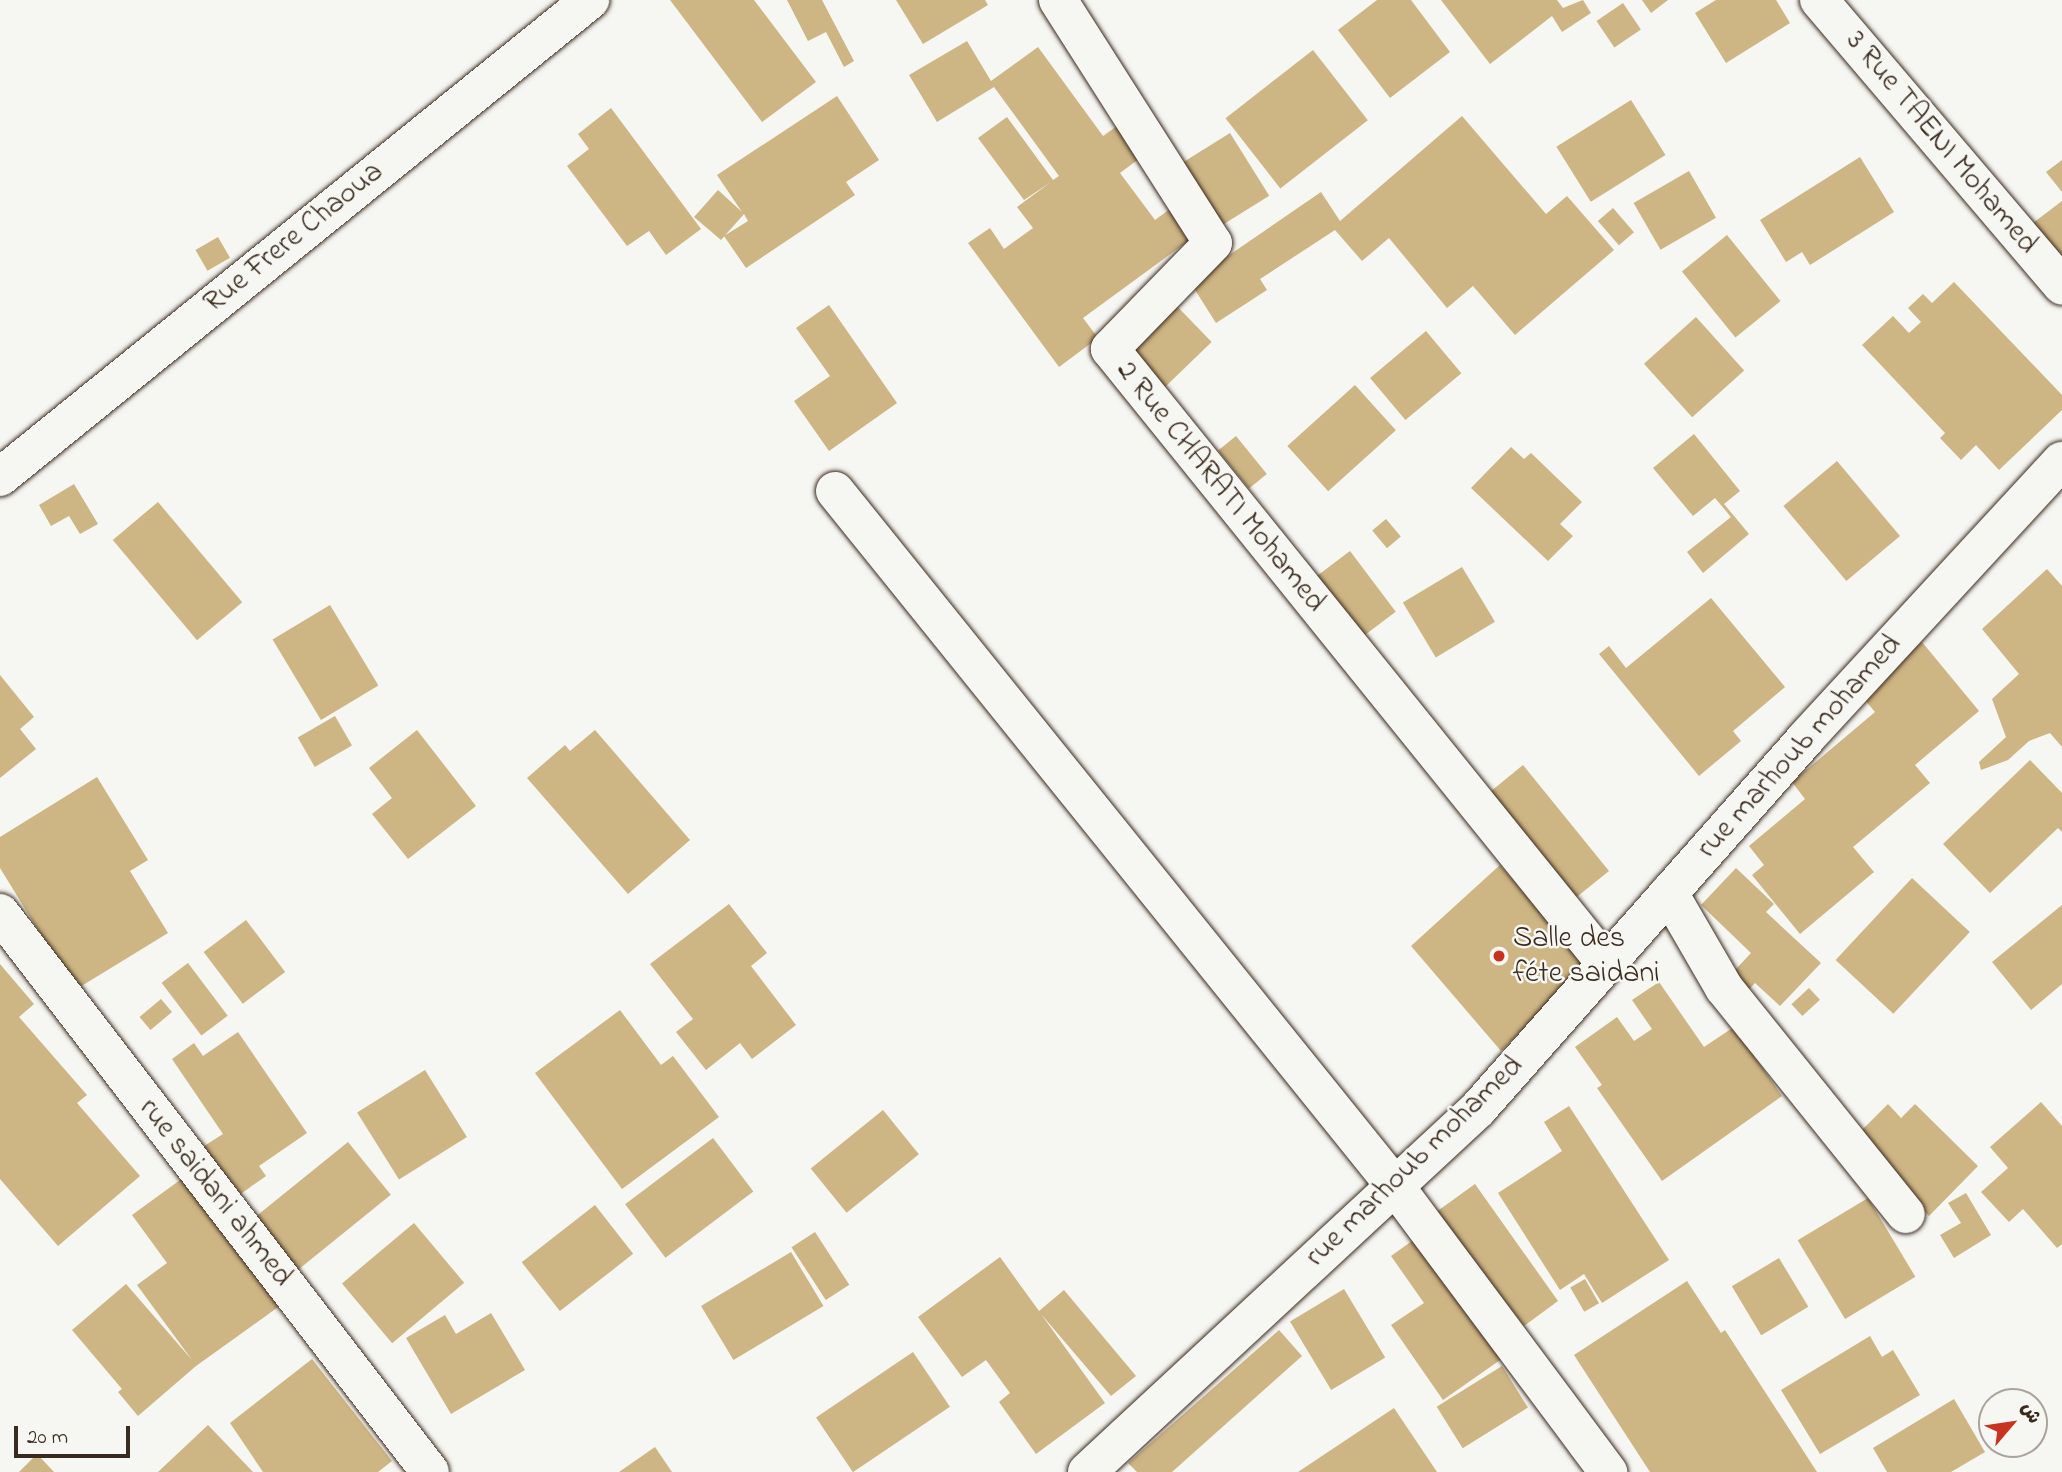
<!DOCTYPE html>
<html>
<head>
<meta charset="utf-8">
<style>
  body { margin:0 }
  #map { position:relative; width:2062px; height:1472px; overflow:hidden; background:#f6f6f2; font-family:"Indie Flower","Playpen Sans Arabic",sans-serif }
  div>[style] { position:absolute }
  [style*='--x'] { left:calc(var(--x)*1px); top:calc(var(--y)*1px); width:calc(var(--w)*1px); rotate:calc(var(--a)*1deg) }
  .building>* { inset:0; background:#cdb584; transform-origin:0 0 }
  .roads { filter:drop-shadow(0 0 2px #3b2a1e) drop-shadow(0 0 2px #3b2a1e) }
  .minor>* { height:38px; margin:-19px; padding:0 19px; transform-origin:19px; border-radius:19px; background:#f6f6f2 }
  .dots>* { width:19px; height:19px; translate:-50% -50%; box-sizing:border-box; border:4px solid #f6f6f2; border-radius:50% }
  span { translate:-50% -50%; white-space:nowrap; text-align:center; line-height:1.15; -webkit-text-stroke:5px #f6f6f2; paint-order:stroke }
  .street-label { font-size:30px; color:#3b2a1e }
  .poi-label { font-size:30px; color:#3b2a1e }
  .left { translate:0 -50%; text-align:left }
  .north { position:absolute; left:1978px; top:1388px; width:70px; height:70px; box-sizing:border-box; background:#f6f6f2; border:2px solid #aba49d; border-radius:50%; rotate:61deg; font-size:19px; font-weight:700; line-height:28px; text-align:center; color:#3b2a1e }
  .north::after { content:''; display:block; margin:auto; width:24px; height:32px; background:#c8321e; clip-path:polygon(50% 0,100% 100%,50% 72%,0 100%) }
  .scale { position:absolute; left:14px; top:1426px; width:116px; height:32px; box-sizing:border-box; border:4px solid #3b2a1e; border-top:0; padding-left:9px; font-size:21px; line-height:24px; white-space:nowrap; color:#3b2a1e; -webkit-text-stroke:5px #f6f6f2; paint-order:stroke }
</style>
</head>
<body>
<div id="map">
  <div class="building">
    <i style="clip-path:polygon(670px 0,754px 0,816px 82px,762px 122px)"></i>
    <i style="clip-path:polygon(787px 0,822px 0,854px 61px,844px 67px,826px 32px,808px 41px)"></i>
    <i style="clip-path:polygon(896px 0,985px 0,988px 5px,923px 44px)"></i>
    <i style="clip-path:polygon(1377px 0,1411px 0,1450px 52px,1390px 98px,1338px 30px)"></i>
    <i style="clip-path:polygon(1441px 0,1557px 0,1563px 8px,1583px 0,1591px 13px,1562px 32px,1552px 16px,1490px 64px)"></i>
    <i style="clip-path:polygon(1642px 0,1668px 0,1651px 13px)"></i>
    <i style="clip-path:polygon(1716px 0,1776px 0,1790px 23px,1726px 63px,1695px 13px)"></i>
    <i style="left:1623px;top:3px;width:32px;height:32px;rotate:56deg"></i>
    <i style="clip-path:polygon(967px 41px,991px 81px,1038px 47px,1103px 136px,1117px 126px,1140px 158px,1120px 173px,1155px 220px,1174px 206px,1195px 236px,1083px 318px,1098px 338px,1059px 367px,968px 243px,990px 228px,1004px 249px,1033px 228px,1017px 207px,1051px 182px,1024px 200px,978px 138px,1007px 117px,1053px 180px,1059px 176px,994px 87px,937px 122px,909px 75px)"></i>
    <i style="left:1313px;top:50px;width:89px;height:111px;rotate:52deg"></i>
    <i style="clip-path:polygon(837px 96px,879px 160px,846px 182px,855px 195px,746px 268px,724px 236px,748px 221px,744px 214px,721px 240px,694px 217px,718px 190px,742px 212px,717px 175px)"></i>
    <i style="left:1631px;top:100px;width:65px;height:88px;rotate:58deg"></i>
    <i style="clip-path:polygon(611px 108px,701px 229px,666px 255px,649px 231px,627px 246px,567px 166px,589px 149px,578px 134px)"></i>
    <i style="clip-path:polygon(1462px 116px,1546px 214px,1567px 196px,1614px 250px,1515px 335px,1473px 286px,1447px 308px,1389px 238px,1362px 261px,1335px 230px,1260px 279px,1267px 290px,1216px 323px,1190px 282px,1321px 192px,1340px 221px)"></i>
    <i style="left:1230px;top:133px;width:74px;height:68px;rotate:58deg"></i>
    <i style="clip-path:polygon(1860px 157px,1894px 212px,1810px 265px,1802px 252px,1786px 262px,1760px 220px)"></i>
    <i style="clip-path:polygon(2062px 160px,2062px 192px,2046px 172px)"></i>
    <i style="left:1689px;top:171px;width:54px;height:64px;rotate:60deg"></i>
    <i style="clip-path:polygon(2062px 201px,2062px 270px,2029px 226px)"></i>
    <i style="left:1613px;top:208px;width:32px;height:20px;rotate:49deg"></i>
    <i style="left:1727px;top:235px;width:85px;height:58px;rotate:51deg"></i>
    <i style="left:218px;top:237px;width:24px;height:26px;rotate:60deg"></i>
    <i style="clip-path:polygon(1954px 282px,2062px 395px,2062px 410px,1999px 470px,1976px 445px,1961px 460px,1940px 438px,1945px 433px,1862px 345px,1893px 316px,1909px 333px,1921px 322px,1908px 308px,1923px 294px,1932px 303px)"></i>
    <i style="left:1172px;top:301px;width:57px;height:68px;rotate:46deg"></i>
    <i style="clip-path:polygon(829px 305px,897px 403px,829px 451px,794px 401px,830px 376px,796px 328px)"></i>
    <i style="left:1696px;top:317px;width:72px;height:70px;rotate:48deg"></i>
    <i style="left:1426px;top:331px;width:55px;height:73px;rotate:50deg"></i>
    <i style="left:1355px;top:385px;width:61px;height:91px;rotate:48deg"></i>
    <i style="clip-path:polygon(1694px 434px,1740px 491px,1724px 504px,1749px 534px,1703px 573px,1687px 552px,1731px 517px,1715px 498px,1693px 516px,1653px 468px)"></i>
    <i style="left:1236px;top:436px;width:49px;height:23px;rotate:51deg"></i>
    <i style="clip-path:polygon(1511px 447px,1524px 459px,1531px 453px,1582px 502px,1560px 524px,1573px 536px,1548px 561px,1471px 488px)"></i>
    <i style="left:1837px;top:461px;width:98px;height:70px;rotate:50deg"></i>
    <i style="clip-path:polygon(74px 484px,98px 524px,80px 534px,69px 516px,51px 526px,39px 505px)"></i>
    <i style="left:158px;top:502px;width:131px;height:59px;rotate:50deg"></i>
    <i style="left:1386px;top:519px;width:23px;height:18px;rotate:50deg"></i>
    <i style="left:1350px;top:551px;width:76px;height:70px;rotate:53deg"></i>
    <i style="left:1462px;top:567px;width:64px;height:69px;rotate:59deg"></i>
    <i style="clip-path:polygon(2047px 569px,2062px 586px,2062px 747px,2050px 733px,2029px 741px,2008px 760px,1981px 770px,1979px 762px,2006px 737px,1992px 699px,2019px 674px,1982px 629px)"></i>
    <i style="clip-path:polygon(1711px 598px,1785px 687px,1733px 731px,1741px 741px,1699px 776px,1599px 654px,1609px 646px,1626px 668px)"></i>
    <i style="left:330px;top:605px;width:94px;height:67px;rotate:59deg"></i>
    <i style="clip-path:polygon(1922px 642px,1979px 711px,1915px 765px,1930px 783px,1853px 847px,1874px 872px,1800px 934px,1752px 875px,1764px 865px,1749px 846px,1805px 799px,1792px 782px,1875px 712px,1860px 694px)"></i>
    <i style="clip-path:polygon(0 675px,34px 717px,20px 729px,36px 749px,0 778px)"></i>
    <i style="left:335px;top:716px;width:34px;height:43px;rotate:60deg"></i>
    <i style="clip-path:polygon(417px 730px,476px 806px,408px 859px,372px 814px,392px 798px,369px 768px)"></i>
    <i style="clip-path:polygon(595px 730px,690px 840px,628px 894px,527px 778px,565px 745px,570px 751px)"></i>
    <i style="clip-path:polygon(2030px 760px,2062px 793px,2062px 832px,2058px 828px,1990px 893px,1943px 844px)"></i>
    <i style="clip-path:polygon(1523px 765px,1609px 871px,1548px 920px,1587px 966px,1501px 1051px,1411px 946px,1500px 865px,1545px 917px,1463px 814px)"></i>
    <i style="clip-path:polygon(97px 777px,148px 860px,130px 871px,168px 933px,75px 990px,0 868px,0 837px)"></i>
    <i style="clip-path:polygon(1736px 868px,1774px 904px,1766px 912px,1821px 963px,1780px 1006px,1755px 983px,1740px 999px,1723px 983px,1751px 953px,1701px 905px)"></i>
    <i style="left:1912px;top:878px;width:79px;height:112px;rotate:43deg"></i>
    <i style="clip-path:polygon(729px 904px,767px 953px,751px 966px,796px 1025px,752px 1059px,740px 1043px,706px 1070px,676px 1032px,693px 1019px,650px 964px)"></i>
    <i style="clip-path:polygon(2062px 905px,2062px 984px,2031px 1010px,1992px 962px)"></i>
    <i style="left:246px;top:920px;width:65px;height:53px;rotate:53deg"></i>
    <i style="left:188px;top:963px;width:66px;height:33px;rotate:53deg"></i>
    <i style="clip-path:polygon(0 964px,34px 1004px,19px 1017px,87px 1095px,77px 1103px,140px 1176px,58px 1246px,0 1179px)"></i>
    <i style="clip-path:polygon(1659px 982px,1704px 1047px,1734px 1027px,1782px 1096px,1662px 1181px,1597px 1088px,1602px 1085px,1575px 1047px,1617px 1017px,1634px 1041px,1652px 1029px,1632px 1000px)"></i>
    <i style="left:1809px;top:988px;width:16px;height:24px;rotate:47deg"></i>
    <i style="left:161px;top:999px;width:17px;height:28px;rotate:50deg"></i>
    <i style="clip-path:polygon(620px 1010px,661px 1065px,673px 1056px,719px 1117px,622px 1189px,535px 1073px)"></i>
    <i style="clip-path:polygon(238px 1032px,307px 1133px,259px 1166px,266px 1176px,235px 1198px,201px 1148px,223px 1134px,172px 1059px,194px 1043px,203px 1056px)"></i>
    <i style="left:425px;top:1070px;width:79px;height:80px;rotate:58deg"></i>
    <i style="clip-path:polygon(2041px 1102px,2062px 1126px,2062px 1244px,2057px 1248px,2023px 1209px,2009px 1222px,1981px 1192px,2008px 1168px,1990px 1147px)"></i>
    <i style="clip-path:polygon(1888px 1104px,1901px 1118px,1915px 1104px,1978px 1166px,1929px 1216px,1852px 1140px)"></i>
    <i style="clip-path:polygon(1569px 1106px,1669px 1260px,1602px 1303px,1584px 1274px,1560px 1290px,1498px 1193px,1562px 1151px,1544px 1122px)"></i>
    <i style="left:883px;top:1110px;width:57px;height:93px;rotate:51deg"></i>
    <i style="left:713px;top:1138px;width:67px;height:110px;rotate:53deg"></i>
    <i style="left:348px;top:1142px;width:68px;height:122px;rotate:51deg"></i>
    <i style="clip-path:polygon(187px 1175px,281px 1305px,196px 1366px,138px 1416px,118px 1392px,122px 1389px,72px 1330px,126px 1284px,192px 1360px,137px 1285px,167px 1263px,132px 1215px)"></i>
    <i style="clip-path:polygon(1475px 1184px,1558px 1301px,1524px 1326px,1503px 1299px,1496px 1304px,1432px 1215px)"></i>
    <i style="clip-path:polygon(1966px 1193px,1991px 1235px,1954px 1258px,1940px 1235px,1961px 1223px,1948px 1203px)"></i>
    <i style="left:1868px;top:1198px;width:92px;height:82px;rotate:59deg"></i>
    <i style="left:595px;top:1205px;width:62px;height:93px;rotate:52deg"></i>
    <i style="left:414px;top:1223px;width:78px;height:94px;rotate:50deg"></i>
    <i style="left:815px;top:1232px;width:63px;height:28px;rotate:57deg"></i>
    <i style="clip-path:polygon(1419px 1236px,1503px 1358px,1443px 1400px,1391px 1325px,1424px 1303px,1391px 1256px)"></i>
    <i style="left:791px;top:1252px;width:63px;height:105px;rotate:59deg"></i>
    <i style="clip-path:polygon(1000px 1257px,1039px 1311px,1064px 1290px,1136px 1376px,1111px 1396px,1041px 1314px,1105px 1403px,1036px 1454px,999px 1402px,1010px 1393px,986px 1360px,962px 1377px,918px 1317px)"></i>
    <i style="left:1779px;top:1258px;width:57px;height:55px;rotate:59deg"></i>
    <i style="left:1585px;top:1279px;width:28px;height:17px;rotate:60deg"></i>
    <i style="clip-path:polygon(1687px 1281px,1721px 1333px,1725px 1330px,1817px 1472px,1650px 1472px,1574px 1355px)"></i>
    <i style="left:1344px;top:1289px;width:80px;height:63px;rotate:59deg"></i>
    <i style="clip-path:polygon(491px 1313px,525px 1370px,451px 1414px,406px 1338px,445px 1315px,456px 1334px)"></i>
    <i style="clip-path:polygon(1279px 1330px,1302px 1356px,1172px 1472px,1137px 1472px,1128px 1463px)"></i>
    <i style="clip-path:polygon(1870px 1336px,1882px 1357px,1893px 1350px,1920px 1395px,1820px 1454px,1781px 1390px)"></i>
    <i style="left:913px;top:1352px;width:66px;height:117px;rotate:56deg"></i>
    <i style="clip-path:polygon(312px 1359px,392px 1461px,378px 1472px,263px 1472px,230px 1423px)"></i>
    <i style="left:1502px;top:1366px;width:49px;height:77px;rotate:58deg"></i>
    <i style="clip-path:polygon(1954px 1399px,1985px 1452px,1951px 1472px,1887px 1472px,1873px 1448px)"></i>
    <i style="clip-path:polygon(1394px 1408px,1437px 1472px,1298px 1472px)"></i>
    <i style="clip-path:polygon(208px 1425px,253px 1472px,158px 1472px)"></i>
    <i style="clip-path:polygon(655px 1447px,672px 1472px,619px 1472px)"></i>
    <i style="clip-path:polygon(37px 1454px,54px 1472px,19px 1472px)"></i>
  </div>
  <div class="roads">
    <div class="minor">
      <i style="--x:1058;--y:0;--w:288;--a:57.5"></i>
      <i style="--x:1213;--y:243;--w:148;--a:134.2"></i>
      <i style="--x:1110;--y:349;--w:790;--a:51.11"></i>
      <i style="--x:1819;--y:0;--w:375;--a:49.6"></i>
      <i style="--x:0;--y:477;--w:759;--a:-38.95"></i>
      <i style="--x:835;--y:491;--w:893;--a:51.14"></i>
      <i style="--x:1395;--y:1186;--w:357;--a:53.3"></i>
      <i style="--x:1669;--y:893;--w:110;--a:59.9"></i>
      <i style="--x:1724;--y:988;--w:290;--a:51.2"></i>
      <i style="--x:0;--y:913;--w:705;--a:52.43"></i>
      <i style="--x:1087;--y:1472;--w:534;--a:-42.87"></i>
      <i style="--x:1478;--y:1109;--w:495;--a:-48.5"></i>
      <i style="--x:1806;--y:738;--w:377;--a:-47.3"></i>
    </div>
  </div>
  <div class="dots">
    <i style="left:1499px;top:956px;background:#c8321e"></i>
  </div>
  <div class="street-label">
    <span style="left:1941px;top:143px;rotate:50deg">3 Rue TAENI Mohamed</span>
    <span style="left:294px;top:238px;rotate:-39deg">Rue Frere Chaoua</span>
    <span style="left:1220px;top:487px;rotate:51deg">2 Rue CHARATI Mohamed</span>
    <span style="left:1800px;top:747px;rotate:-48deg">rue marhoub mohamed</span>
    <span style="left:1415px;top:1162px;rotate:-44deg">rue marhoub mohamed</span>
    <span style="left:215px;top:1193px;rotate:52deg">rue saidani ahmed</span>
  </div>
  <div class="poi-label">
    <span class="left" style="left:1513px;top:956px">Salle des<br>féte saidani</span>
  </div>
  <div class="north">ش</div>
  <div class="scale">20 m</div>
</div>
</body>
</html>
